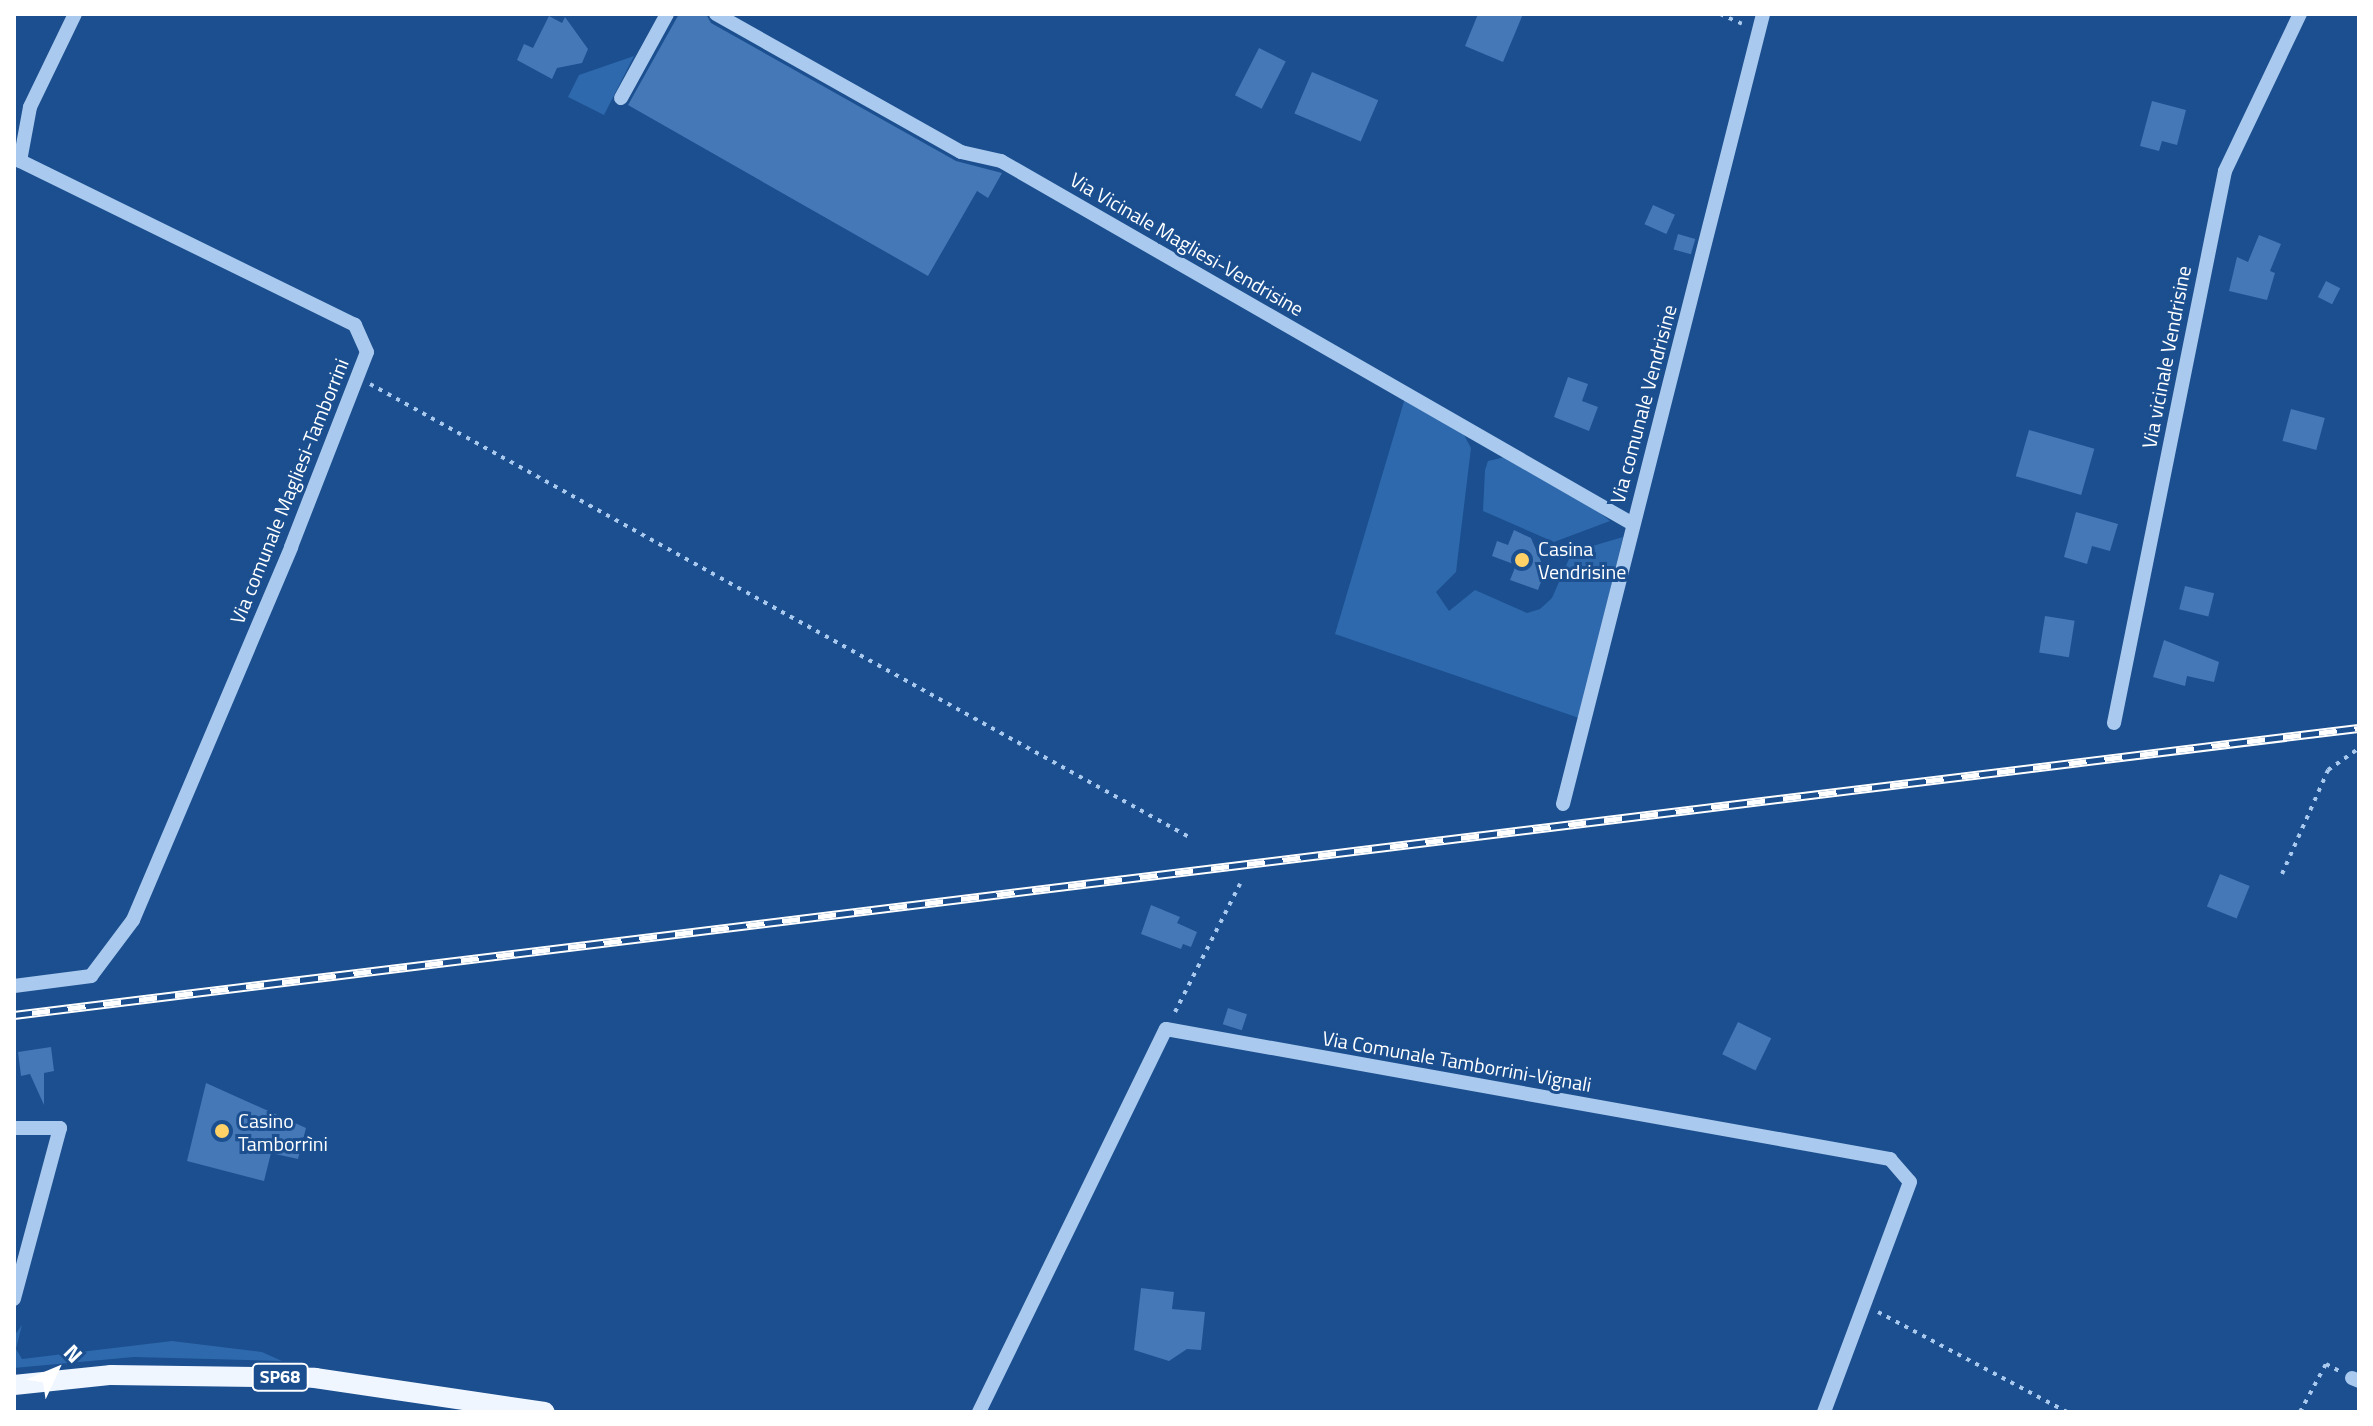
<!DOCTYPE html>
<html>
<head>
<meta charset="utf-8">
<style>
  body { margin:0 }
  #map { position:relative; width:2373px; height:1426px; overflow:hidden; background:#1b4f8f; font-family:"Titillium Web",sans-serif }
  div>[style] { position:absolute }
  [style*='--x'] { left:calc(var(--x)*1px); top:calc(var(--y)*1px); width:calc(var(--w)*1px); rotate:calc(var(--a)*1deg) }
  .green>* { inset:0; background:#2e69ad }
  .building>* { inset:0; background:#4478b7; transform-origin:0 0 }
  .path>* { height:4px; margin-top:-2px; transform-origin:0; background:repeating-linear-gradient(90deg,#a9c9ee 0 4px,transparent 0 10px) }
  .minor>* { height:14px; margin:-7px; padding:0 7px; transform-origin:7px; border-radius:7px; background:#a9c9ee }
  .major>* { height:20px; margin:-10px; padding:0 10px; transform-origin:10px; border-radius:10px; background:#f0f6ff }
  .rail>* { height:9px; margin-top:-4.5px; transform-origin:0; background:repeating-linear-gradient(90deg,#1b4f8f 0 18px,#fff 0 36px); box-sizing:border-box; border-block:2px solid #fff }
  .dots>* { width:22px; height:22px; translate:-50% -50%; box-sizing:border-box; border:4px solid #1b4f8f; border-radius:50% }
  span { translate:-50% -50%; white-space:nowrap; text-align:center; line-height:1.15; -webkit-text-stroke:6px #1b4f8f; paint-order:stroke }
  .shield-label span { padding:2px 6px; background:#1b4f8f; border:2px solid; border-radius:6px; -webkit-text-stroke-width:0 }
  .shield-label { font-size:18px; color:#fff; font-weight:700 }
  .street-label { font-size:20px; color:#fff }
  .poi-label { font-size:20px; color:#fff }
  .left { translate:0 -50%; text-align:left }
  .frame { position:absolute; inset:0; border:16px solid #fff; pointer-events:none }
  .north { position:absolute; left:16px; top:1330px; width:80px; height:80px; -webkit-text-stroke:6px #1b4f8f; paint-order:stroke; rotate:46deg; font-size:22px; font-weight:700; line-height:32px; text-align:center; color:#fff }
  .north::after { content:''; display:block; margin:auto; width:28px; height:36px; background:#fff; clip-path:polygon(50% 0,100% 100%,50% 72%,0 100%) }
</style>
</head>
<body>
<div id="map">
  <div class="green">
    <i style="clip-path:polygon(634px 56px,604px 115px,568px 97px,579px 75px)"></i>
    <i style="clip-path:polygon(1405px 398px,1464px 435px,1471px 448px,1456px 572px,1436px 592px,1449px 611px,1475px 590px,1527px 613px,1540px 609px,1552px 598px,1572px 552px,1623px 537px,1579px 718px,1335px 634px)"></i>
    <i style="clip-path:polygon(1505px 457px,1589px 504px,1610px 521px,1554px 542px,1483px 511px,1485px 470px,1488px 461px)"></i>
    <i style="clip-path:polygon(22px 1325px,16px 1349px,22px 1359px,172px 1341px,262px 1352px,282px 1361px,134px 1357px,14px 1368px,14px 1336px)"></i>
  </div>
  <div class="building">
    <i style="clip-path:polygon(679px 14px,706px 14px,711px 23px,956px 161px,1002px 173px,988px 198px,977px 191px,928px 276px,628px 105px)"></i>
    <i style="clip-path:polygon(1478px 14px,1523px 14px,1503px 62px,1465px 46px)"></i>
    <i style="clip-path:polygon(549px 16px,562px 23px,565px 17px,588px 49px,582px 63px,557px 68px,552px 79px,517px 60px,524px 44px,533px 48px)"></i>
    <i style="left:1259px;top:48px;width:30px;height:53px;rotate:27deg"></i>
    <i style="left:1312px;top:72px;width:72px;height:45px;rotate:23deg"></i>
    <i style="clip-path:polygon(2152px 101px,2186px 110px,2177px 145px,2162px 141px,2159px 151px,2140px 146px)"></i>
    <i style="left:1653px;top:205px;width:24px;height:21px;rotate:24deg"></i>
    <i style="left:1678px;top:234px;width:18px;height:16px;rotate:16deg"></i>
    <i style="clip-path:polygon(2259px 235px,2281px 244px,2270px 271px,2275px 273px,2267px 300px,2229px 291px,2237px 257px,2248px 262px)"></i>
    <i style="left:2326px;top:281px;width:16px;height:18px;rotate:27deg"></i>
    <i style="clip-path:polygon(1568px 377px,1588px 384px,1582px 401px,1598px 407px,1589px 431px,1554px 417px)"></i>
    <i style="left:2291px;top:409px;width:35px;height:33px;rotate:15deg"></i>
    <i style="left:2029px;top:430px;width:68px;height:48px;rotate:16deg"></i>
    <i style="clip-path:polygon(2076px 512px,2118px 524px,2110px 551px,2092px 546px,2087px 564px,2064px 557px)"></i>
    <i style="clip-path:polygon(1514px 530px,1531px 538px,1545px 571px,1538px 590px,1510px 580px,1516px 565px,1492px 556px,1497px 541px,1508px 545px)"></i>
    <i style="left:2185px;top:586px;width:30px;height:24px;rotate:14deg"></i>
    <i style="left:2045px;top:616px;width:30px;height:37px;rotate:9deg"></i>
    <i style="clip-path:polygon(2164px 640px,2219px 662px,2214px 682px,2187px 676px,2185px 686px,2153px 677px)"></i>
    <i style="left:2220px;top:874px;width:32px;height:35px;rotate:22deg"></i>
    <i style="clip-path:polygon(1151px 905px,1180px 917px,1177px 923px,1197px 932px,1191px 947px,1183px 944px,1181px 949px,1141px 934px)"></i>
    <i style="left:1228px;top:1008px;width:20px;height:17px;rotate:18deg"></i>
    <i style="left:1738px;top:1022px;width:37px;height:36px;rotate:26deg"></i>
    <i style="clip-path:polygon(51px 1047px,54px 1071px,44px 1073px,44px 1105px,30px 1074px,21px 1076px,18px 1052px)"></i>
    <i style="clip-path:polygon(206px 1083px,306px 1128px,298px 1159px,271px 1153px,264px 1181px,187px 1161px)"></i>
    <i style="clip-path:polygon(1141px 1288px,1174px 1292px,1172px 1309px,1205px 1312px,1201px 1350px,1187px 1349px,1169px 1361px,1134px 1350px)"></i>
  </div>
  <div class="path">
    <i style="--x:1720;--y:14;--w:24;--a:24"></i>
    <i style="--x:370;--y:384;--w:936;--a:28.95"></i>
    <i style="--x:2282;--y:874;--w:114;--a:-66.1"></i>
    <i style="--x:2328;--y:770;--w:38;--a:-35"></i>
    <i style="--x:1175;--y:1012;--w:144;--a:-63.1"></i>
    <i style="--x:1878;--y:1312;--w:214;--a:27.9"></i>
    <i style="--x:2300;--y:1412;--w:55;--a:-61.6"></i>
    <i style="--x:2326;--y:1364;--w:15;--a:28"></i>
  </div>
  <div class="minor">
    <i style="--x:716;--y:14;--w:281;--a:29.4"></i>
    <i style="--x:961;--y:152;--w:41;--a:12.7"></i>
    <i style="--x:1001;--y:161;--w:727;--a:29.88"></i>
    <i style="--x:621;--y:98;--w:96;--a:-61.3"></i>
    <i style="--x:2114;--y:723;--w:563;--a:-78.63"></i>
    <i style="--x:2225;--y:171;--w:174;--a:-64.5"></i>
    <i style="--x:1563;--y:804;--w:815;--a:-75.79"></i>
    <i style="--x:14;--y:986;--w:78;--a:-7.4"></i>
    <i style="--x:91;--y:976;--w:70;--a:-53.1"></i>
    <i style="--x:133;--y:920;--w:405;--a:-67"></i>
    <i style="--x:291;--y:547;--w:209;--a:-68.7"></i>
    <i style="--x:367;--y:352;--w:30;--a:-114"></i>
    <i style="--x:355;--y:325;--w:373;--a:-153.9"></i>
    <i style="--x:20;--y:161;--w:55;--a:-79.5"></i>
    <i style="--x:30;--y:107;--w:103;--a:-64.2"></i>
    <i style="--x:14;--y:1128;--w:46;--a:0"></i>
    <i style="--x:60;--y:1128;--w:177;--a:105.1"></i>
    <i style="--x:2352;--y:1378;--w:8;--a:23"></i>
    <i style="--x:979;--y:1412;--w:426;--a:-64"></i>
    <i style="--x:1166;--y:1029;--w:736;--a:10.18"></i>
    <i style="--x:1890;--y:1159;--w:30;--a:49"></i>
    <i style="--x:1910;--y:1182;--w:246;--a:110.5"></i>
  </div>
  <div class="major">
    <i style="--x:14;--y:1385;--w:98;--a:-5.9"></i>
    <i style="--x:111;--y:1375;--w:204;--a:0.8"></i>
    <i style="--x:315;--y:1378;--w:232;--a:8.4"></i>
  </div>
  <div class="rail">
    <i style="--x:14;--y:1015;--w:2362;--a:-6.98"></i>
  </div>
  <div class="dots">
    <i style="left:1522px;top:560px;background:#ffd166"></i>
    <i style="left:222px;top:1131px;background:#ffd166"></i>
  </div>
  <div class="shield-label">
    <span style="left:280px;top:1377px">SP68</span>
  </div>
  <div class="street-label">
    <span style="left:1187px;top:244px;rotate:30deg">Via Vicinale Magliesi-Vendrisine</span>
    <span style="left:2166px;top:357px;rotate:-79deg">Via vicinale Vendrisine</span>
    <span style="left:1643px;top:404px;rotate:-75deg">Via comunale Vendrisine</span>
    <span style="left:289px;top:491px;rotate:-68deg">Via comunale Magliesi-Tamborrini</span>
    <span style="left:1457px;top:1061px;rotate:10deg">Via Comunale Tamborrini-Vignali</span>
  </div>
  <div class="poi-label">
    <span class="left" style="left:1538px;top:560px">Casina<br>Vendrisine</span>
    <span class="left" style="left:238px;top:1132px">Casino<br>Tamborrìni</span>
  </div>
  <div class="frame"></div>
  <div class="north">N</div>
</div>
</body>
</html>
